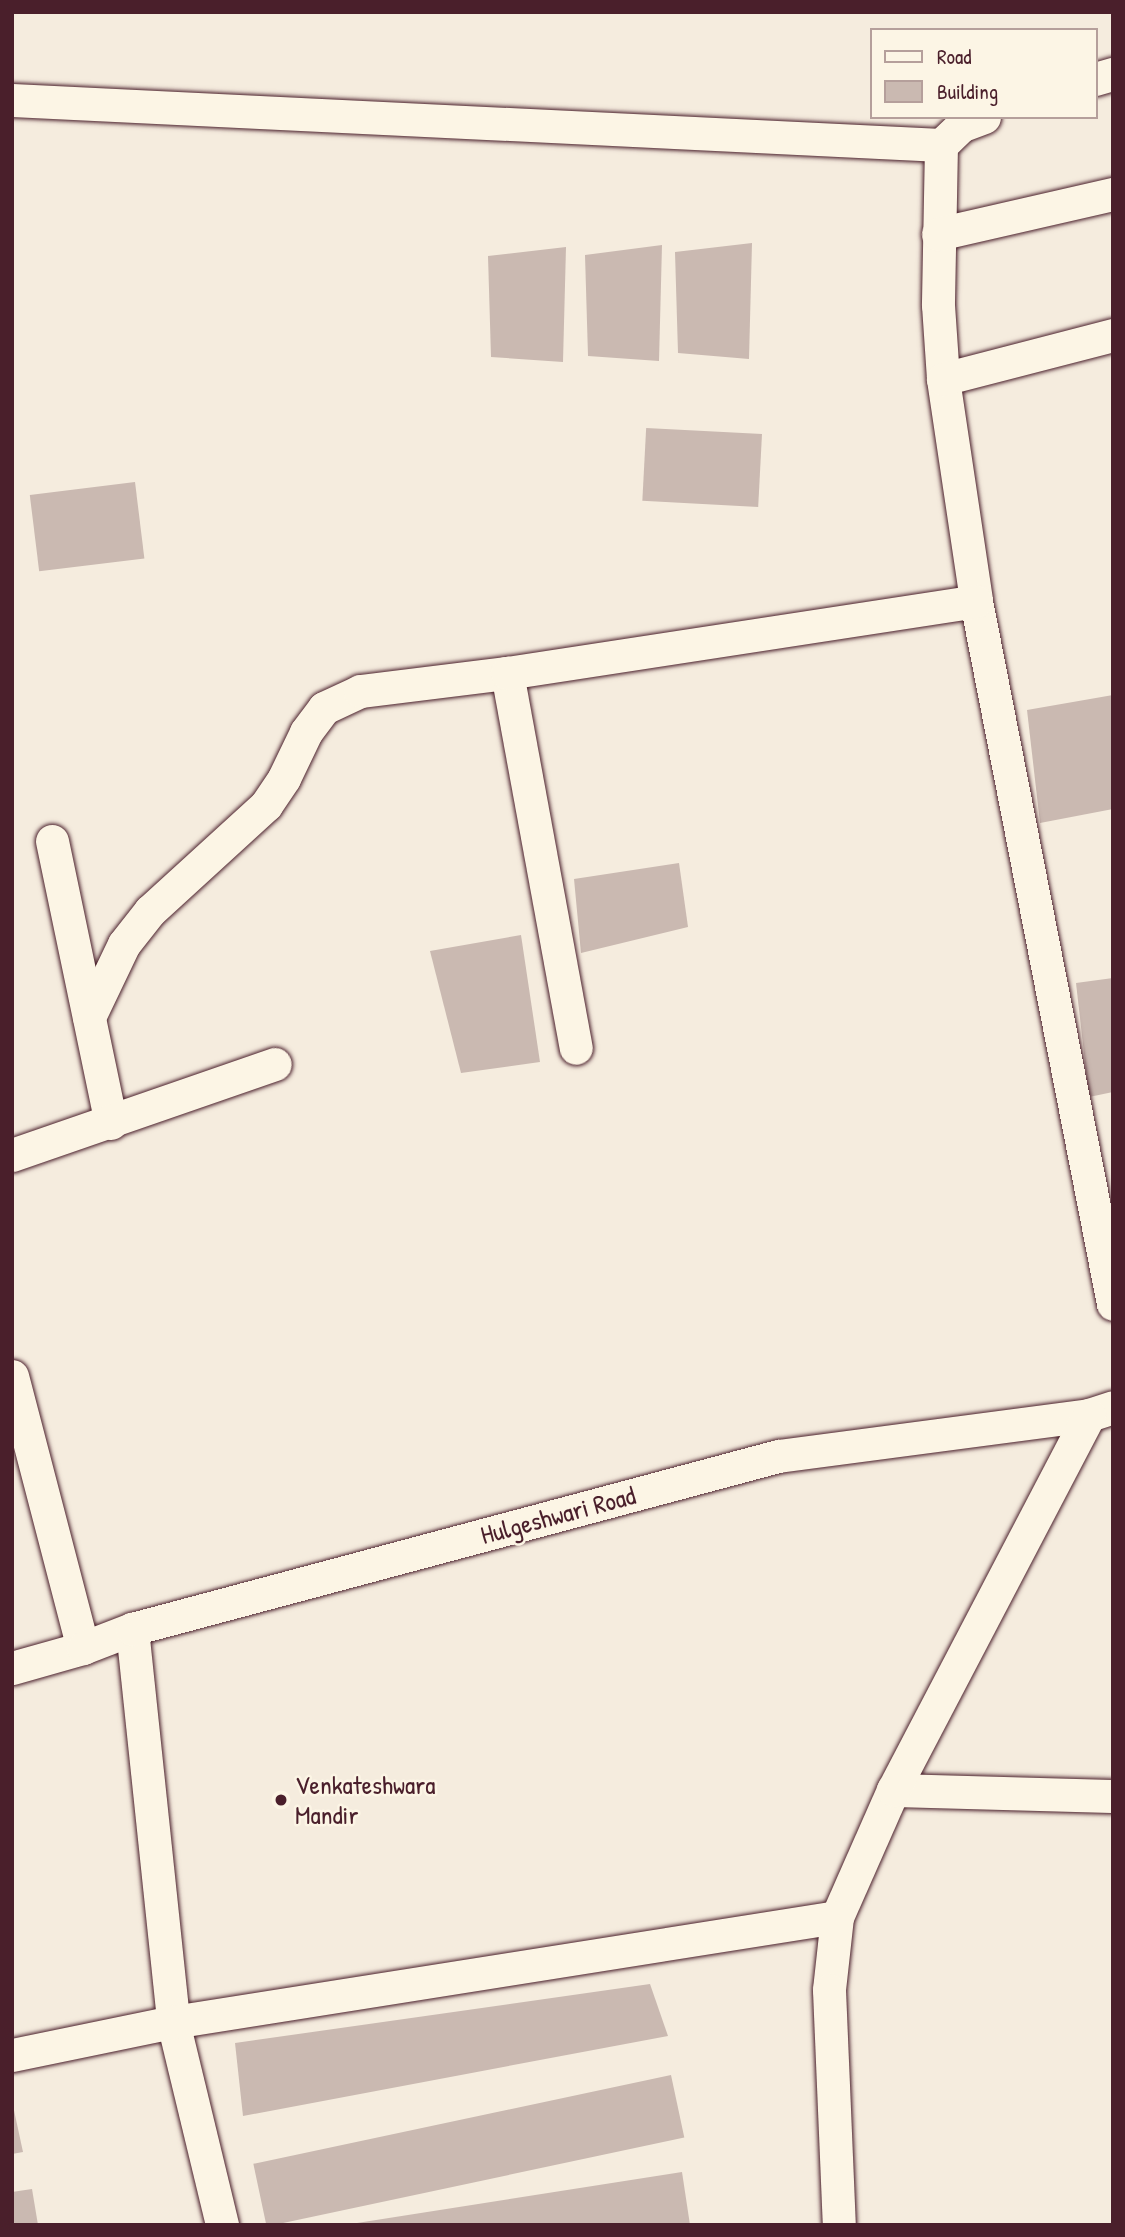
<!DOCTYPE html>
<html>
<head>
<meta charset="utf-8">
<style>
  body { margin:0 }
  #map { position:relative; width:1125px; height:2237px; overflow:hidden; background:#f5ecde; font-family:"Patrick Hand",sans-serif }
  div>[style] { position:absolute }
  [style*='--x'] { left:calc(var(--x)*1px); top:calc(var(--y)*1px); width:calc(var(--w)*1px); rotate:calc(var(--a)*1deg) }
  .building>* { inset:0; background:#cab9b1; transform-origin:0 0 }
  .roads { filter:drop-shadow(0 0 2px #4a1f2b) drop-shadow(0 0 2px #4a1f2b) }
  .street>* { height:33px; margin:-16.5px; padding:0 16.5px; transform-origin:16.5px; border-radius:16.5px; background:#fcf5e5 }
  .dots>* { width:19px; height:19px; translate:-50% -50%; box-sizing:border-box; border:4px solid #fcf5e5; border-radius:50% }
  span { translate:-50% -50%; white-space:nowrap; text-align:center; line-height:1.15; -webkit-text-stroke:5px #fcf5e5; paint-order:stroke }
  .street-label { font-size:26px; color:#4a1f2b }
  .poi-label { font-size:26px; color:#4a1f2b }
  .left { translate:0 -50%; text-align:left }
  .frame { position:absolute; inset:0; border:14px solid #4a1f2b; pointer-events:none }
  .legend { position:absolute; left:870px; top:28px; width:228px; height:91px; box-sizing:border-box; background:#fcf5e5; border:2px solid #b59f9b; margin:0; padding:9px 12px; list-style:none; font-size:21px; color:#4a1f2b }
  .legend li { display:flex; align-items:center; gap:14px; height:35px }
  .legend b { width:35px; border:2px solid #b59f9b }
</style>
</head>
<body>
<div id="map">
  <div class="building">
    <i style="clip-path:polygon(752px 243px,749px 359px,678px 353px,675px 252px)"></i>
    <i style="clip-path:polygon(662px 245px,659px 361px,588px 356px,585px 255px)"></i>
    <i style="clip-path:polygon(566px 247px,563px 362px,491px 357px,488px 256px)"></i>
    <i style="left:762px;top:434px;width:73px;height:116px;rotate:93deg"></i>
    <i style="left:135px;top:482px;width:77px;height:106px;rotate:83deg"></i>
    <i style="clip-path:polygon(1113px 695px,1113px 809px,1040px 823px,1027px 710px)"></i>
    <i style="clip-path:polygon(679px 863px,688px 927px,581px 953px,574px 879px)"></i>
    <i style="clip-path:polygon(521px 935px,540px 1062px,461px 1073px,430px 951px)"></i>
    <i style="clip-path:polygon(1113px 978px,1113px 1092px,1089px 1097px,1076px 983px)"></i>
    <i style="clip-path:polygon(650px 1984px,668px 2036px,243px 2116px,235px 2043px)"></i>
    <i style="left:671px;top:2075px;width:64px;height:427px;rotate:78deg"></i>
    <i style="clip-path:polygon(12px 2101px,23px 2152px,12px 2154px)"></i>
    <i style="clip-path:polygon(682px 2172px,690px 2225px,357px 2225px,357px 2223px)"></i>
    <i style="clip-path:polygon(32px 2189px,38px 2225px,12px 2225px,12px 2192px)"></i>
  </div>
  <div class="roads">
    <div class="street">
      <i style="--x:1095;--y:79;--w:19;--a:-16"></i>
      <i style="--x:12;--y:100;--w:930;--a:2.77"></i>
      <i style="--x:984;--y:117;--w:25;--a:159"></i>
      <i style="--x:961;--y:126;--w:28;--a:136"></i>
      <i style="--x:941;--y:145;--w:160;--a:91.1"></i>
      <i style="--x:938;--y:305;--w:74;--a:86.1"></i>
      <i style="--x:943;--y:379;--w:224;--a:81.5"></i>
      <i style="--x:976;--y:601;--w:716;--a:78.97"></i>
      <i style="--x:938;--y:234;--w:180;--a:-12.9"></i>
      <i style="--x:943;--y:379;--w:176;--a:-14.5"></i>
      <i style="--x:507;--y:673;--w:381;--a:79.6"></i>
      <i style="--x:52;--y:841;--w:288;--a:78.2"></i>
      <i style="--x:89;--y:1017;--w:81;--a:-64.4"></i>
      <i style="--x:124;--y:944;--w:42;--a:-51.8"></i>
      <i style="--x:150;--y:911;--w:157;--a:-42.4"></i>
      <i style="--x:266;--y:805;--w:32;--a:-56"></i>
      <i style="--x:284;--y:778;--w:51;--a:-64.4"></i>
      <i style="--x:306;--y:732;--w:30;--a:-53"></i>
      <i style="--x:324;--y:708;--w:40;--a:-25"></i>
      <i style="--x:360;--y:691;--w:148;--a:-7"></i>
      <i style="--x:507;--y:673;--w:474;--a:-8.7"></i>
      <i style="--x:12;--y:1155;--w:278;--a:-19.1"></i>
      <i style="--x:12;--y:1376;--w:281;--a:75.4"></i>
      <i style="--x:132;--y:1629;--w:395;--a:84"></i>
      <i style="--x:173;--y:2022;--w:209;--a:76.4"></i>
      <i style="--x:12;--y:1668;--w:74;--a:-15.7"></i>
      <i style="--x:83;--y:1648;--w:53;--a:-21.2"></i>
      <i style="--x:132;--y:1629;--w:669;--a:-14.99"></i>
      <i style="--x:778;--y:1456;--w:314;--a:-7.5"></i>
      <i style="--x:1089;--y:1415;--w:25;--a:-18"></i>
      <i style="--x:893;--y:1790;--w:220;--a:1.6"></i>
      <i style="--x:837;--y:1917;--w:139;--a:-66.2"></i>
      <i style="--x:893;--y:1790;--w:423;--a:-62.4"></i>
      <i style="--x:12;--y:2055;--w:164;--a:-11.6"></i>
      <i style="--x:173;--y:2022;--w:672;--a:-8.99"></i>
      <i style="--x:837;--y:1917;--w:73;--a:96.3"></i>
      <i style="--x:829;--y:1990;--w:235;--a:87.6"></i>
    </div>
  </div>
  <div class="dots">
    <i style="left:281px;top:1800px;background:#4a1f2b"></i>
  </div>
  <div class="street-label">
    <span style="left:558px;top:1515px;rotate:-15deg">Hulgeshwari Road</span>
  </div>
  <div class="poi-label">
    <span class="left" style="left:295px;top:1800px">Venkateshwara<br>Mandir</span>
  </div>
  <div class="frame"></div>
  <ul class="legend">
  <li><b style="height:9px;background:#fcf5e5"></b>Road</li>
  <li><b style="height:19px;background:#cab9b1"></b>Building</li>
  </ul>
</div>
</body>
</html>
